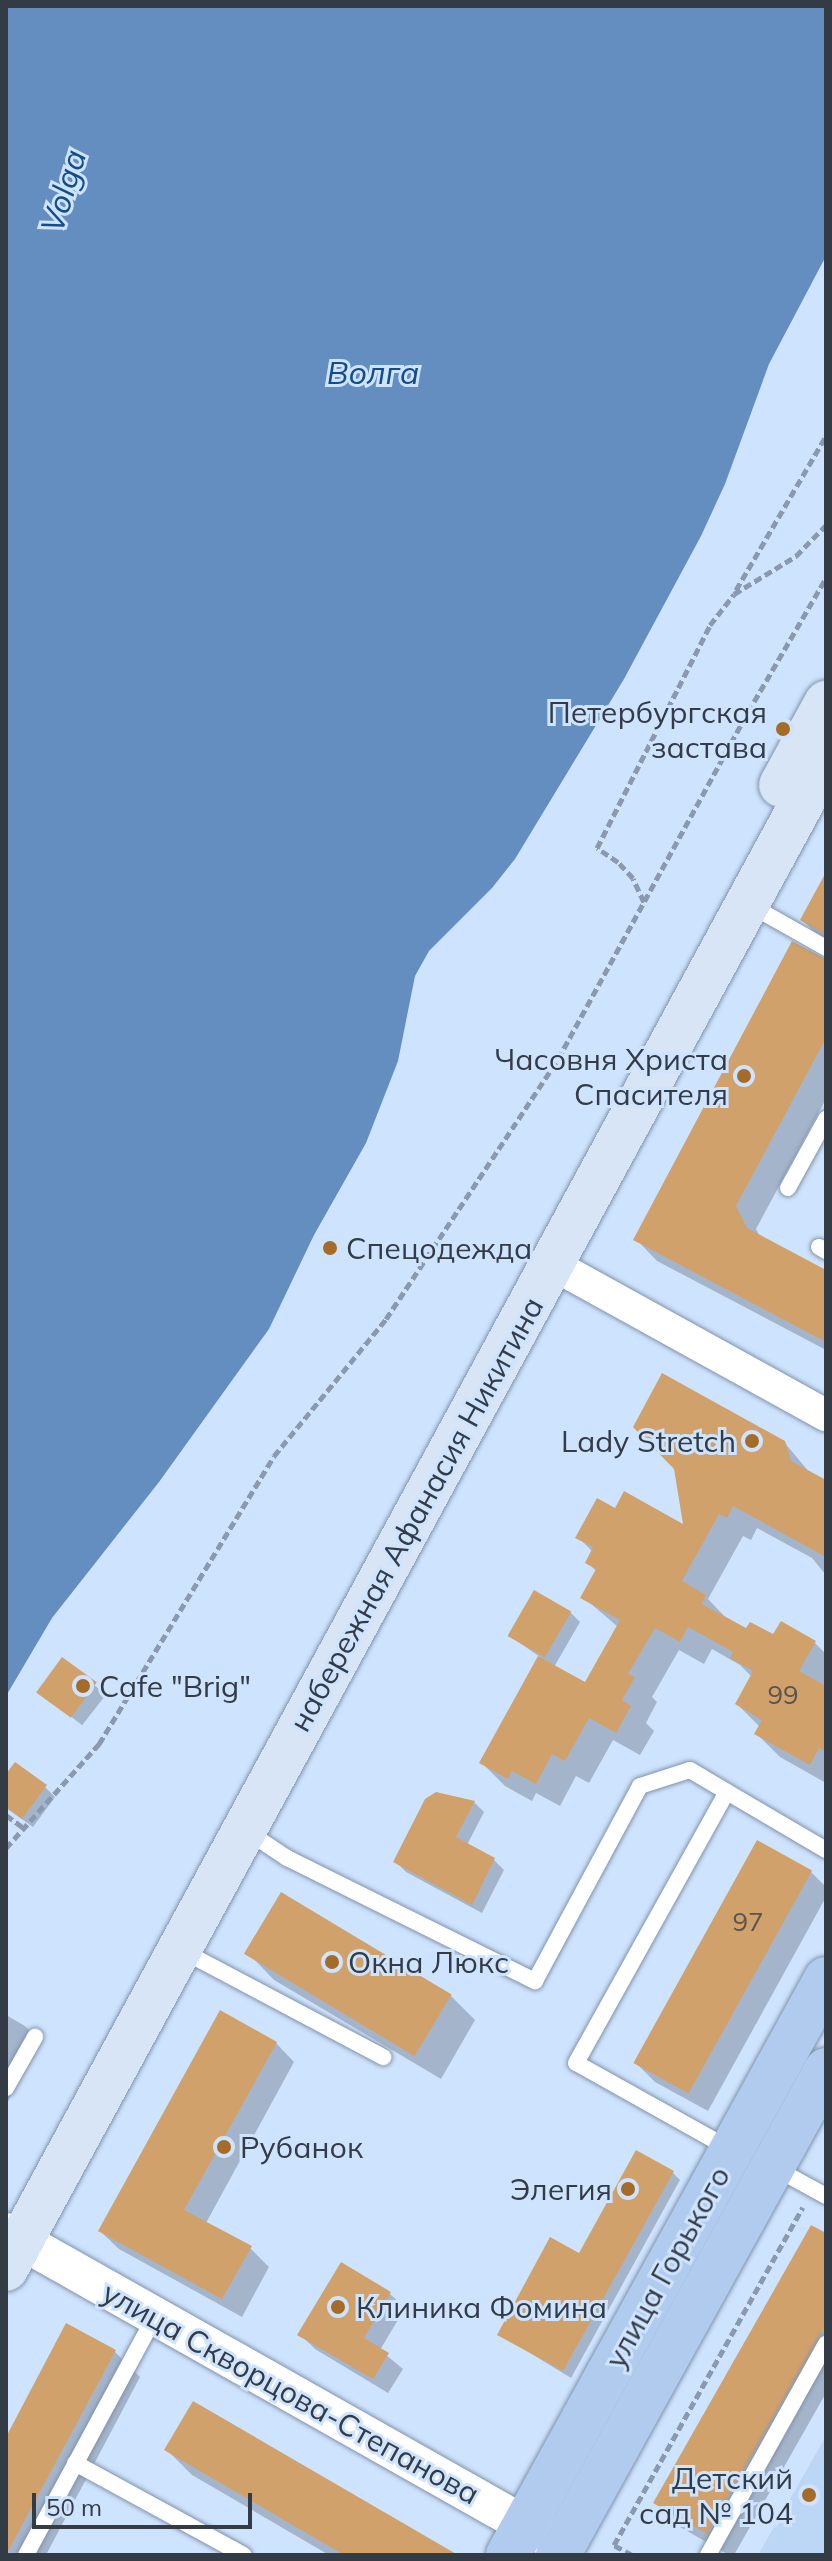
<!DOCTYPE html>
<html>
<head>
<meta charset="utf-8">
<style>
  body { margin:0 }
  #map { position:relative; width:832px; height:2561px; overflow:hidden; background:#cee3fe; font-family:Mulish,sans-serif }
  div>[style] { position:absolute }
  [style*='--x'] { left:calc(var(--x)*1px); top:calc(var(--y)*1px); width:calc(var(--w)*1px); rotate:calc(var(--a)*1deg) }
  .built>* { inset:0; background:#bcd6f5 }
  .water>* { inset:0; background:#648dc0 }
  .shadow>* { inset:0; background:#0003; transform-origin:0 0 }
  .building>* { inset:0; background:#d1a16c; transform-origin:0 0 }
  .path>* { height:5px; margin-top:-2.5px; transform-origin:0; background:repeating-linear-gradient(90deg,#8a99ad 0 8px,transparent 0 12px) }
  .roads { filter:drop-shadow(0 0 2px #8093ac) drop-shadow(0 0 2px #8093ac) }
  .service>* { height:16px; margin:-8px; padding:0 8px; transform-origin:8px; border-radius:8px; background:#fff }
  .minor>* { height:32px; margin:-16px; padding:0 16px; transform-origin:16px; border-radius:16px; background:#fff }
  .tertiary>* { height:38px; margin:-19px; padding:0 19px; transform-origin:19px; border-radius:19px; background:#fff }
  .secondary>* { height:44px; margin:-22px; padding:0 22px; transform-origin:22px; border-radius:22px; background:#d7e5f6 }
  .primary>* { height:44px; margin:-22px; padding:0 22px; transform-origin:22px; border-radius:22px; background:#b0cbee }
  .dots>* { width:22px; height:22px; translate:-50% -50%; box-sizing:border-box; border:4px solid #cee3fe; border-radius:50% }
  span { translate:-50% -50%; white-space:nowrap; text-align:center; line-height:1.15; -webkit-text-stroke:6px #cee3fe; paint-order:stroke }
  .number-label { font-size:26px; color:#5a544f }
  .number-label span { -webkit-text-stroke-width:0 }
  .poi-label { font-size:30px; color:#333b45 }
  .right { translate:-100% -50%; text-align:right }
  .left { translate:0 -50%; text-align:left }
  .street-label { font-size:30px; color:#333b45 }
  .water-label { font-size:32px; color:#134c8c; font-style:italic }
  .frame { position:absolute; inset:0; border:8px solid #333b45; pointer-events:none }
  .scale { position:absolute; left:32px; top:2493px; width:220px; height:36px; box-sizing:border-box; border:4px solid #333b45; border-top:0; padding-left:10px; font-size:24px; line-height:28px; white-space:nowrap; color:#333b45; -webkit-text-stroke:6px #cee3fe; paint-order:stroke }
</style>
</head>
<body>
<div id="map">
  <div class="built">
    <i style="clip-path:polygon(826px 2436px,826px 2555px,758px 2555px)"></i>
  </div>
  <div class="water">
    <i style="clip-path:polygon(6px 6px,826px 6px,826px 256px,769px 364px,725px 484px,701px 536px,624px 679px,515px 859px,492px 888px,429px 951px,415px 976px,398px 1061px,366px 1143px,314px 1235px,269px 1329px,159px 1482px,52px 1618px,6px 1696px)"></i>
  </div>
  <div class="shadow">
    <i style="clip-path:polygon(826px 876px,826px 943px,802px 920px)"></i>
    <i style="clip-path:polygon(826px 960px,826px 1099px,756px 1229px,760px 1237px,826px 1272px,826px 1350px,657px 1261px,636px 1239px)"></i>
    <i style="clip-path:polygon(784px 1442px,810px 1473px,826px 1481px,826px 1575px,812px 1558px,757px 1528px,751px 1540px,743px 1536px,708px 1599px,729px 1621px,747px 1631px,815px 1643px,826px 1654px,826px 1783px,780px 1757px,757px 1734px,760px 1727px,737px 1704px,752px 1677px,740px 1665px,712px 1649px,704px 1664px,679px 1650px,652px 1697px,657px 1702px,646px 1723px,654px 1731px,640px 1755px,613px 1740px,589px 1783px,576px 1776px,560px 1806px,536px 1793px,532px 1801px,505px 1786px,482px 1763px,540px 1657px,510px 1636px,570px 1612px,580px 1622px,554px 1667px,586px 1685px,618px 1627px,583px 1597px,597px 1572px,587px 1562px,593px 1552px,578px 1537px,616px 1511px,685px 1528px)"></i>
    <i style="left:62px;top:1660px;width:56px;height:39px;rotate:38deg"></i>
    <i style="clip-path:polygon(6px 1777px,45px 1787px,55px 1797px,33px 1827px,6px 1808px)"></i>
    <i style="clip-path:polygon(474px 1802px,484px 1812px,467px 1845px,494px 1860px,504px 1870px,482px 1913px,406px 1872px,396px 1862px)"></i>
    <i style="clip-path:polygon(811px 1872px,826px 1887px,826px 1897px,708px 2111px,655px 2082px,636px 2063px)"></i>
    <i style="clip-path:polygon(249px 1954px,450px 1995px,475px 2020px,441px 2079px,274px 1980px)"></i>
    <i style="clip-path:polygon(6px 2015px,25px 2026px,40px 2040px,6px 2105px)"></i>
    <i style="clip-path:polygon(276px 2043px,294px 2062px,206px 2223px,250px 2248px,269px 2267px,242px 2317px,119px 2249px,100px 2231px)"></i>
    <i style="clip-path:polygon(672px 2172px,680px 2180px,571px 2378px,499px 2334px)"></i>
    <i style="clip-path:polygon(826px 2236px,826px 2393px,734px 2555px,729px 2555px,680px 2527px,655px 2502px)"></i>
    <i style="clip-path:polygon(390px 2294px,405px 2308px,380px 2350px,403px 2369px,388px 2393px,315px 2349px,300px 2334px)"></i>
    <i style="clip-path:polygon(67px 2326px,115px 2352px,140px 2377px,46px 2555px,6px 2555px,6px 2441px)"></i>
    <i style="clip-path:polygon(167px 2450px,454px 2555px,329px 2555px,192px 2475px)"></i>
  </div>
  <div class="building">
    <i style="clip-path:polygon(826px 872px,826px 935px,800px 920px)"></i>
    <i style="clip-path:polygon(792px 941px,826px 959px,826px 1038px,736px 1206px,747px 1228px,826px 1270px,826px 1342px,633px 1240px)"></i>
    <i style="clip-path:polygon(662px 1373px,785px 1441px,791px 1461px,826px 1480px,826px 1557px,733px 1506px,727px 1518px,719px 1514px,682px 1581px,706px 1595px,702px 1604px,746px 1628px,750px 1622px,773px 1634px,781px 1621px,816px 1641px,799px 1671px,826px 1686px,826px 1752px,819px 1748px,810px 1765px,754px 1734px,762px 1720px,735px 1704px,753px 1671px,730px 1658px,733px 1652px,688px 1627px,680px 1642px,655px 1628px,628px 1674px,635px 1677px,622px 1700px,631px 1706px,616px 1733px,589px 1718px,565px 1761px,552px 1754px,536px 1784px,512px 1771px,508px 1779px,479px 1763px,538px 1656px,585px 1682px,620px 1620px,580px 1598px,596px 1569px,585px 1563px,593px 1547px,575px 1538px,597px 1498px,615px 1508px,624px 1491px,683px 1524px,674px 1469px,633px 1427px)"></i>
    <i style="left:534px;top:1590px;width:43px;height:53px;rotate:30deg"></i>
    <i style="left:62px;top:1657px;width:43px;height:44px;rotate:36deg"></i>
    <i style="clip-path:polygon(15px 1762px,47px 1785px,22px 1819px,6px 1807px,6px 1774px)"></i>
    <i style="clip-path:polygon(436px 1792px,475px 1801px,456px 1837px,495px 1858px,472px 1905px,393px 1862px,425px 1799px)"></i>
    <i style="left:757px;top:1840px;width:63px;height:255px;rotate:29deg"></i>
    <i style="left:281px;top:1892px;width:199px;height:72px;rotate:31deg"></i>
    <i style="clip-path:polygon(220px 2010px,277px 2042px,184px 2210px,252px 2246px,222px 2299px,98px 2231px)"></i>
    <i style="clip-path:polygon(636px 2150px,674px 2171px,563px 2371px,497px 2335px,550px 2237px,579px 2253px)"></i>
    <i style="clip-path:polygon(811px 2225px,826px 2233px,826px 2325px,707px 2534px,653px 2503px)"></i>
    <i style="clip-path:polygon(341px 2262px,391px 2292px,364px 2338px,389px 2353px,373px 2379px,297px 2335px)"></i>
    <i style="clip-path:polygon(66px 2323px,116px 2350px,6px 2555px,6px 2437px)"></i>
    <i style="clip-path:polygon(193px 2401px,458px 2555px,344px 2555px,164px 2450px)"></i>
  </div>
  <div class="path">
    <i style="--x:736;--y:590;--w:178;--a:-59.7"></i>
    <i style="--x:644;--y:902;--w:26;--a:-115"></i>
    <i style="--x:633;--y:878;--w:22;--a:-133"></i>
    <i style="--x:618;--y:862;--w:25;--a:-146"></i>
    <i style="--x:597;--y:848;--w:250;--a:-63.1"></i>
    <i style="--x:710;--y:625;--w:39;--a:-52"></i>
    <i style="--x:734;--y:594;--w:73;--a:-31.5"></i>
    <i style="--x:796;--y:556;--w:43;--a:-45.9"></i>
    <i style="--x:6;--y:1815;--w:22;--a:36"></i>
    <i style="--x:6;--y:1848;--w:140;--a:-48.2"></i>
    <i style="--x:99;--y:1744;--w:337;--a:-58.7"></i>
    <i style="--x:274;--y:1456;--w:177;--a:-50.7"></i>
    <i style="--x:386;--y:1319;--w:312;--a:-56.5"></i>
    <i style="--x:558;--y:1059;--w:396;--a:-61.3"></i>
    <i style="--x:748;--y:712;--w:155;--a:-59.8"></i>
    <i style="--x:632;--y:2555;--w:21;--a:-151"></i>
    <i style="--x:614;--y:2545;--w:387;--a:-60.8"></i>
  </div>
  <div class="roads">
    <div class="service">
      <i style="--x:748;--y:904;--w:90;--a:29.4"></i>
      <i style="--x:788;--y:1188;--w:79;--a:-61.2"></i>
      <i style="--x:819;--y:1247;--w:8;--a:30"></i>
      <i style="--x:245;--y:1830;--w:50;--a:33.7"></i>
      <i style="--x:287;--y:1858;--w:277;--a:26.4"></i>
      <i style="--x:535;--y:1981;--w:221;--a:-61.7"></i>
      <i style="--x:640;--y:1786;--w:52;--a:-17.7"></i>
      <i style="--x:690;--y:1770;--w:43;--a:30.7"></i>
      <i style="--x:181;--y:1950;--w:229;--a:27.9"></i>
      <i style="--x:6;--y:2088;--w:59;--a:-60.4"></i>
      <i style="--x:730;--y:2149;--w:176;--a:-150.8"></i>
      <i style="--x:576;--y:2063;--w:310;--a:-60.9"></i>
      <i style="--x:727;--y:1792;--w:115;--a:30.4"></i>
      <i style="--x:775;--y:2168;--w:58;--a:28.8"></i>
      <i style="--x:75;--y:2463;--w:192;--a:28.6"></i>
      <i style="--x:26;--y:2555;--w:272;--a:-61.6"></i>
      <i style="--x:708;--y:2555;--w:242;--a:-60.8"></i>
    </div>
    <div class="minor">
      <i style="--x:552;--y:1264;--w:313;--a:28.9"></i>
    </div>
    <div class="tertiary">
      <i style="--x:6;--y:2232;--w:625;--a:29.44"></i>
    </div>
    <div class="secondary">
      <i style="--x:781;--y:785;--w:94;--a:-61.2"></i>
      <i style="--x:6;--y:2269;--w:1718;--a:-61.5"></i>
    </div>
    <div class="primary">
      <i style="--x:508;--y:2555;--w:658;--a:-61.1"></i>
      <i style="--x:558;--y:2555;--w:554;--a:-61.08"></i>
    </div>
  </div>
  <div class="dots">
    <i style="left:783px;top:729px;background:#a46c28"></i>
    <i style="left:744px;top:1076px;background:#a46c28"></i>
    <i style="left:330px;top:1248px;background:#a46c28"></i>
    <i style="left:752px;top:1441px;background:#a46c28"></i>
    <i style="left:83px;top:1686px;background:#a46c28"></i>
    <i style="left:332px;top:1962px;background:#a46c28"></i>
    <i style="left:224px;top:2147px;background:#a46c28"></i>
    <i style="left:628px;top:2189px;background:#a46c28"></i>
    <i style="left:338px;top:2307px;background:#a46c28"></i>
    <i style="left:809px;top:2495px;background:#a46c28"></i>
  </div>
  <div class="number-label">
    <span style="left:783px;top:1695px">99</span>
    <span style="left:748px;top:1922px">97</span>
  </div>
  <div class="poi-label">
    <span class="right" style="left:767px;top:729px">Петербургская<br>застава</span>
    <span class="right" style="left:728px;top:1076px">Часовня Христа<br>Спасителя</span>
    <span class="left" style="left:346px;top:1248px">Спецодежда</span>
    <span class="right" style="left:736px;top:1441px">Lady Stretch</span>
    <span class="left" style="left:99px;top:1686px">Cafe "Brig"</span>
    <span class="left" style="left:348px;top:1962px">Окна Люкс</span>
    <span class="left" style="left:240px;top:2147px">Рубанок</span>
    <span class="right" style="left:612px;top:2189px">Элегия</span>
    <span class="left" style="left:356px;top:2307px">Клиника Фомина</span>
    <span class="right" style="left:793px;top:2495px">Детский<br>сад № 104</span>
  </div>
  <div class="street-label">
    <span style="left:416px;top:1514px;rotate:-61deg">набережная Афанасия Никитина</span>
    <span style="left:667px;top:2267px;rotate:-61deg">улица Горького</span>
    <span style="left:291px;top:2393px;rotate:29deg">улица Скворцова-Степанова</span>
  </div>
  <div class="water-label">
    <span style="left:63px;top:191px;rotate:-73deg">Volga</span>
    <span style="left:373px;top:372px">Волга</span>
  </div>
  <div class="frame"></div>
  <div class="scale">50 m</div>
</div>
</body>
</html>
